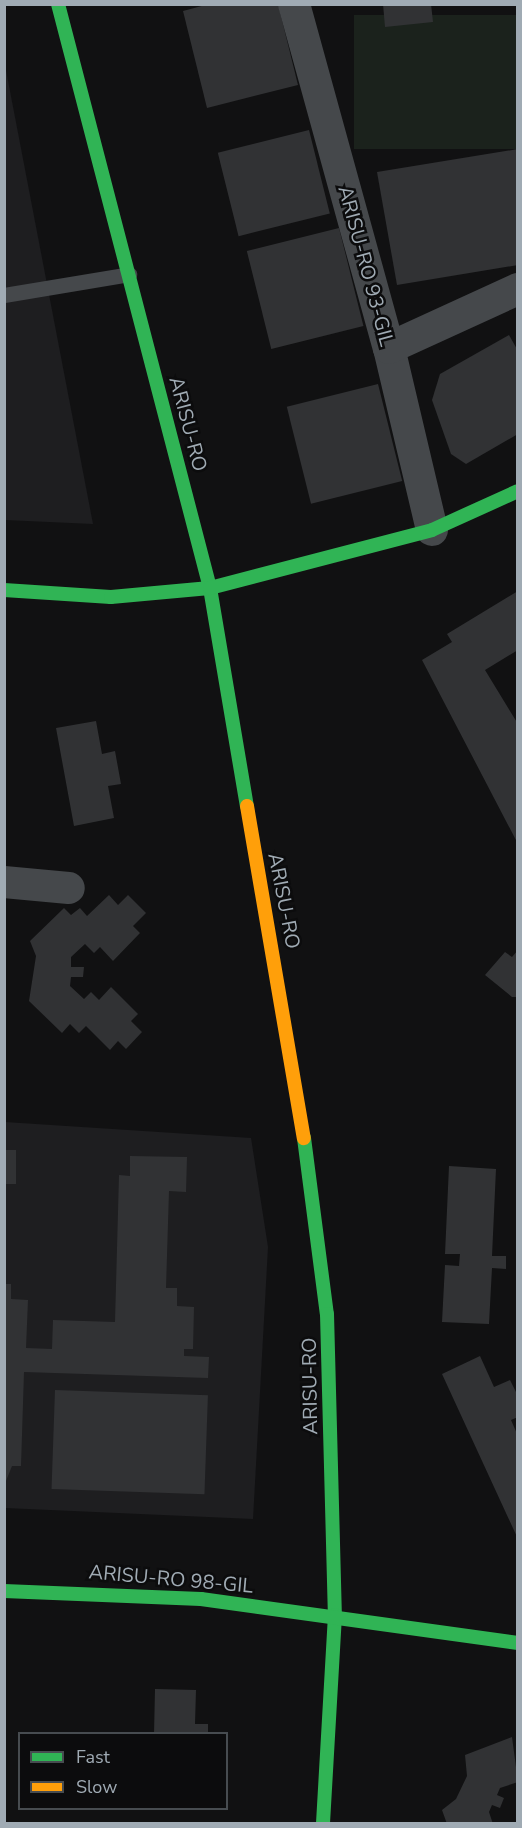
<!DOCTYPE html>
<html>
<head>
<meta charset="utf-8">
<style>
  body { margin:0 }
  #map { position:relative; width:522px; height:1828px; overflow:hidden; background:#111112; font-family:"Nunito Sans",sans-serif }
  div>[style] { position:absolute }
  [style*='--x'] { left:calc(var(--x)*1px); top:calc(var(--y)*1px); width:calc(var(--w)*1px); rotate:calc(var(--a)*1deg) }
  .built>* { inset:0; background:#1e1e20 }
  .green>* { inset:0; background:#1b221c; transform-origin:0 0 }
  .building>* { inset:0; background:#313234; transform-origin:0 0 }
  .lane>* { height:15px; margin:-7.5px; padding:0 7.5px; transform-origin:7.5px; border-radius:7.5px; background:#45484b }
  .street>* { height:32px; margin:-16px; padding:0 16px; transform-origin:16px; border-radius:16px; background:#45484b }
  .fast>* { height:14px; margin:-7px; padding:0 7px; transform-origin:7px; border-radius:7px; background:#30b455 }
  .slow>* { height:14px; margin:-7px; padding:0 7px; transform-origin:7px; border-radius:7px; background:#ff9f0a }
  span { translate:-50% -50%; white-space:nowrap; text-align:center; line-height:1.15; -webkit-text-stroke:5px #0c0c0d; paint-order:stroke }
  .street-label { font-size:20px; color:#a0abb4 }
  .frame { position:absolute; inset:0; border:6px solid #a0abb4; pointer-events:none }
  .legend { position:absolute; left:18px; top:1732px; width:210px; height:78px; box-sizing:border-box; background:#0c0c0d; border:2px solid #474c50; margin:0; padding:8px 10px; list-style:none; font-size:18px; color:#a0abb4 }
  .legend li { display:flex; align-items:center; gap:12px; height:30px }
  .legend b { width:30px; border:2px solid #474c50 }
</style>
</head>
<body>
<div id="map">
  <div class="built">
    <i style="clip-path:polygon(5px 65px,93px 524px,5px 520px)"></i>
    <i style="clip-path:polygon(5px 1122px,251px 1138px,268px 1247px,253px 1519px,5px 1508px)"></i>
  </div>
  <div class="green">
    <i style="left:517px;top:15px;width:134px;height:163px;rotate:90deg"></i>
  </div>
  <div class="building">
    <i style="clip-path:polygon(209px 4px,278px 4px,298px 85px,207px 108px,183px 11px)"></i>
    <i style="clip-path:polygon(383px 4px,431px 4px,433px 22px,385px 27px)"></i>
    <i style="left:309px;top:130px;width:86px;height:94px;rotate:76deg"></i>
    <i style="clip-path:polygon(518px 149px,518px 265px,397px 285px,377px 172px)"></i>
    <i style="left:339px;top:228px;width:101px;height:95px;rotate:76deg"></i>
    <i style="clip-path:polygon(509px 335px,518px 351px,518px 434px,466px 464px,451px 454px,432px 400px,440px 374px)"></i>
    <i style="left:378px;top:384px;width:100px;height:94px;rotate:76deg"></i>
    <i style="clip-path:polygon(518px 591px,518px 650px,485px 670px,518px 724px,518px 844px,422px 660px,452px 642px,447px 634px)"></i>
    <i style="clip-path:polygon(96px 721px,102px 754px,115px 751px,121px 784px,108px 786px,114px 818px,74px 826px,56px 728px)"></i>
    <i style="clip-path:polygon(109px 895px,118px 905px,128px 895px,146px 913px,133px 926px,140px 933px,113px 961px,100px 947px,94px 953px,85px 944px,71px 957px,71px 967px,84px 967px,83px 977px,71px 977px,70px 986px,84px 999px,91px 992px,99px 1000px,111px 987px,138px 1014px,131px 1021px,142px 1032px,126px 1049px,118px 1041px,110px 1050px,86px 1026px,79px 1033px,70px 1024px,62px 1033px,29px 1001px,36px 956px,30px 941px,64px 908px,71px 915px,80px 908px,87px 916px)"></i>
    <i style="clip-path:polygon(518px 950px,518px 997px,512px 997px,485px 975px,505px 952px,512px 957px)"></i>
    <i style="left:4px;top:1150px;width:12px;height:34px"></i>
    <i style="clip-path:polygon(130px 1156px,187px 1157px,186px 1192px,169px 1191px,166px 1288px,177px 1288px,177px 1306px,194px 1307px,193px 1349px,184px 1349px,184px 1356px,209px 1357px,208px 1378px,24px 1372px,21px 1466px,12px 1466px,4px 1486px,4px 1284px,11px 1284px,11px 1299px,28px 1300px,26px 1348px,52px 1349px,53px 1320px,115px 1322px,119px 1175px,130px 1176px)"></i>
    <i style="clip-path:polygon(449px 1166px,496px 1169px,492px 1256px,506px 1256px,506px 1269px,492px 1268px,489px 1324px,442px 1322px,445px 1265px,459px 1266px,460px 1254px,445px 1254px)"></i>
    <i style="clip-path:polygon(480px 1356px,494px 1387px,510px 1380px,518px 1396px,518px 1417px,511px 1420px,518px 1436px,518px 1539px,442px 1374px)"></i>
    <i style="left:55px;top:1390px;width:153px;height:99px;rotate:2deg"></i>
    <i style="clip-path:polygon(155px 1689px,196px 1690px,195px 1724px,208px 1724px,208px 1734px,154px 1734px)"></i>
    <i style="clip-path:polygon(512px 1737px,518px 1782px,500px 1788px,497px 1795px,504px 1798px,500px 1808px,492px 1805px,489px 1812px,493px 1824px,447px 1824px,442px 1810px,456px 1799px,467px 1776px,465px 1755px)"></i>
  </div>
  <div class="lane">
    <i style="--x:4;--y:295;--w:127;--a:-9.5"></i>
  </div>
  <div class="street">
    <i style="--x:294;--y:4;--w:357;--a:74.6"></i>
    <i style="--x:389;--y:348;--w:187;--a:76.7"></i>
    <i style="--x:389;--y:348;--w:142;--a:-24.6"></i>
    <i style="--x:4;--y:882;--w:65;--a:5.3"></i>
  </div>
  <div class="fast">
    <i style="--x:58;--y:4;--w:603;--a:75.41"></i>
    <i style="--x:210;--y:588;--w:221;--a:80.4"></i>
    <i style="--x:4;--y:590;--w:107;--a:3.7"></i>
    <i style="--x:111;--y:597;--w:99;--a:-5.2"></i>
    <i style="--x:210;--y:588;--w:229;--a:-14.6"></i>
    <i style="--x:432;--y:530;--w:94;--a:-24.4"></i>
    <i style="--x:304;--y:1138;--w:177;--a:82.6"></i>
    <i style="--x:327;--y:1314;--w:301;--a:88.5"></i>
    <i style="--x:335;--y:1615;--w:209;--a:93.3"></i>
    <i style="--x:4;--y:1591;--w:197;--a:2.3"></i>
    <i style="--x:201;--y:1599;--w:320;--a:7.9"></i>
  </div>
  <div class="slow">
    <i style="--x:247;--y:806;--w:337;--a:80.3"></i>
  </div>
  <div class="street-label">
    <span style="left:366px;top:266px;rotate:75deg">ARISU-RO 93-GIL</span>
    <span style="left:188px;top:424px;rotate:75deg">ARISU-RO</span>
    <span style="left:284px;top:901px;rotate:79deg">ARISU-RO</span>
    <span style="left:310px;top:1386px;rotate:-91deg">ARISU-RO</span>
    <span style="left:171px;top:1579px;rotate:5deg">ARISU-RO 98-GIL</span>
  </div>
  <div class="frame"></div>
  <ul class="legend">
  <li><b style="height:8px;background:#30b455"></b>Fast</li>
  <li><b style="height:8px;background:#ff9f0a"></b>Slow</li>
  </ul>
</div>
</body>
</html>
